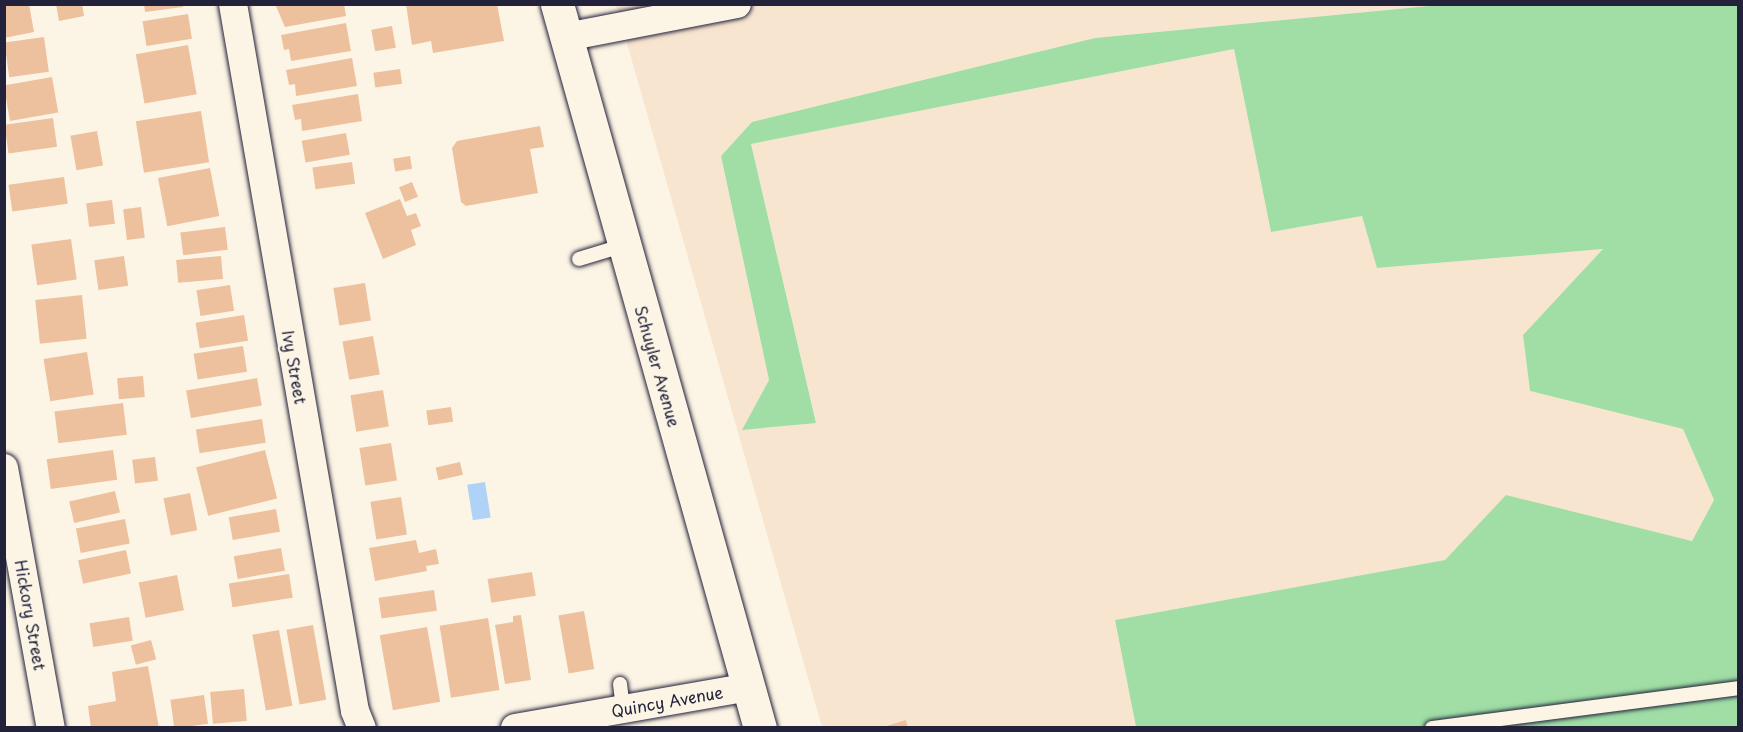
<!DOCTYPE html>
<html>
<head>
<meta charset="utf-8">
<style>
  body { margin:0 }
  #map { position:relative; width:1743px; height:732px; overflow:hidden; background:#fcf5e5; font-family:"Playpen Sans",sans-serif }
  div>[style] { position:absolute }
  [style*='--x'] { left:calc(var(--x)*1px); top:calc(var(--y)*1px); width:calc(var(--w)*1px); rotate:calc(var(--a)*1deg) }
  .built>* { inset:0; background:#f8e5d0 }
  .green>* { inset:0; background:#a0dea6 }
  .water>* { inset:0; background:#aed3f7; transform-origin:0 0 }
  .building>* { inset:0; background:#eec19e; transform-origin:0 0 }
  .roads { filter:drop-shadow(0 0 2px #22223b) drop-shadow(0 0 2px #22223b) }
  .service>* { height:14px; margin:-7px; padding:0 7px; transform-origin:7px; border-radius:7px; background:#fcf5e5 }
  .minor>* { height:28px; margin:-14px; padding:0 14px; transform-origin:14px; border-radius:14px; background:#fcf5e5 }
  .secondary>* { height:33px; margin:-16.5px; padding:0 16.5px; transform-origin:16.5px; border-radius:16.5px; background:#fcf5e5 }
  span { translate:-50% -50%; white-space:nowrap; text-align:center; line-height:1.15; -webkit-text-stroke:4.5px #fcf5e5; paint-order:stroke }
  .street-label { font-size:16px; color:#22223b }
  .frame { position:absolute; inset:0; border:6px solid #22223b; pointer-events:none }
</style>
</head>
<body>
<div id="map">
  <div class="built">
    <i style="clip-path:polygon(616px 5px,1439px 5px,1095px 38px,752px 122px,721px 156px,769px 380px,743px 430px,816px 422px,751px 144px,1234px 49px,1271px 232px,1362px 216px,1378px 268px,1604px 249px,1523px 335px,1530px 391px,1683px 429px,1714px 500px,1692px 541px,1506px 496px,1445px 560px,1115px 620px,1136px 727px,822px 727px)"></i>
  </div>
  <div class="green">
    <i style="clip-path:polygon(1439px 5px,1738px 5px,1738px 727px,1136px 727px,1115px 620px,1445px 560px,1506px 495px,1692px 541px,1714px 500px,1683px 429px,1530px 391px,1523px 335px,1603px 249px,1377px 268px,1362px 216px,1271px 232px,1234px 49px,751px 144px,816px 423px,742px 430px,769px 380px,721px 156px,752px 122px,1095px 38px)"></i>
  </div>
  <div class="water">
    <i style="left:485px;top:482px;width:36px;height:18px;rotate:81deg"></i>
  </div>
  <div class="building">
    <i style="clip-path:polygon(4px 4px,29px 4px,34px 32px,4px 38px)"></i>
    <i style="clip-path:polygon(56px 4px,82px 4px,84px 16px,59px 21px)"></i>
    <i style="clip-path:polygon(144px 4px,183px 4px,183px 7px,145px 12px)"></i>
    <i style="clip-path:polygon(275px 4px,344px 4px,346px 16px,285px 27px)"></i>
    <i style="clip-path:polygon(406px 4px,497px 4px,504px 41px,433px 53px,431px 41px,412px 45px)"></i>
    <i style="left:188px;top:14px;width:25px;height:46px;rotate:81deg"></i>
    <i style="clip-path:polygon(346px 23px,351px 51px,291px 61px,289px 49px,284px 50px,281px 35px)"></i>
    <i style="left:392px;top:26px;width:22px;height:21px;rotate:80deg"></i>
    <i style="left:44px;top:37px;width:35px;height:40px;rotate:82deg"></i>
    <i style="left:188px;top:45px;width:50px;height:53px;rotate:80deg"></i>
    <i style="clip-path:polygon(352px 58px,357px 86px,296px 96px,295px 84px,289px 85px,286px 70px)"></i>
    <i style="left:400px;top:69px;width:15px;height:27px;rotate:82deg"></i>
    <i style="left:52px;top:77px;width:36px;height:49px;rotate:80deg"></i>
    <i style="clip-path:polygon(358px 94px,362px 121px,302px 131px,301px 119px,295px 120px,292px 105px)"></i>
    <i style="left:201px;top:111px;width:52px;height:66px;rotate:81deg"></i>
    <i style="left:53px;top:118px;width:29px;height:49px;rotate:82deg"></i>
    <i style="clip-path:polygon(540px 126px,544px 147px,530px 149px,538px 193px,466px 206px,461px 202px,452px 148px,457px 141px)"></i>
    <i style="left:97px;top:131px;width:35px;height:27px;rotate:80deg"></i>
    <i style="left:346px;top:133px;width:22px;height:45px;rotate:80deg"></i>
    <i style="left:410px;top:156px;width:13px;height:17px;rotate:81deg"></i>
    <i style="left:352px;top:162px;width:22px;height:40px;rotate:82deg"></i>
    <i style="left:210px;top:168px;width:49px;height:53px;rotate:79deg"></i>
    <i style="left:64px;top:177px;width:27px;height:56px;rotate:82deg"></i>
    <i style="left:412px;top:182px;width:16px;height:14px;rotate:68deg"></i>
    <i style="clip-path:polygon(400px 199px,407px 216px,416px 213px,421px 226px,411px 230px,416px 245px,383px 259px,365px 213px)"></i>
    <i style="left:112px;top:200px;width:24px;height:26px;rotate:83deg"></i>
    <i style="left:141px;top:207px;width:31px;height:18px;rotate:83deg"></i>
    <i style="left:225px;top:227px;width:23px;height:45px;rotate:83deg"></i>
    <i style="left:71px;top:239px;width:41px;height:40px;rotate:82deg"></i>
    <i style="left:124px;top:256px;width:30px;height:30px;rotate:82deg"></i>
    <i style="left:221px;top:256px;width:23px;height:45px;rotate:85deg"></i>
    <i style="left:365px;top:283px;width:38px;height:32px;rotate:81deg"></i>
    <i style="left:230px;top:285px;width:26px;height:34px;rotate:81deg"></i>
    <i style="left:82px;top:295px;width:44px;height:47px;rotate:84deg"></i>
    <i style="left:244px;top:315px;width:26px;height:49px;rotate:81deg"></i>
    <i style="left:373px;top:336px;width:39px;height:31px;rotate:80deg"></i>
    <i style="left:243px;top:346px;width:26px;height:50px;rotate:81deg"></i>
    <i style="left:87px;top:352px;width:43px;height:44px;rotate:81deg"></i>
    <i style="left:143px;top:376px;width:21px;height:26px;rotate:85deg"></i>
    <i style="left:257px;top:378px;width:28px;height:72px;rotate:80deg"></i>
    <i style="left:383px;top:390px;width:37px;height:33px;rotate:81deg"></i>
    <i style="left:123px;top:403px;width:32px;height:69px;rotate:83deg"></i>
    <i style="left:451px;top:407px;width:15px;height:25px;rotate:82deg"></i>
    <i style="left:262px;top:419px;width:24px;height:67px;rotate:81deg"></i>
    <i style="left:391px;top:443px;width:38px;height:32px;rotate:81deg"></i>
    <i style="left:113px;top:450px;width:30px;height:67px;rotate:82deg"></i>
    <i style="left:265px;top:450px;width:50px;height:71px;rotate:76deg"></i>
    <i style="left:155px;top:457px;width:24px;height:23px;rotate:83deg"></i>
    <i style="left:460px;top:462px;width:13px;height:25px;rotate:77deg"></i>
    <i style="left:115px;top:491px;width:22px;height:47px;rotate:77deg"></i>
    <i style="left:190px;top:493px;width:38px;height:27px;rotate:79deg"></i>
    <i style="left:401px;top:497px;width:38px;height:31px;rotate:81deg"></i>
    <i style="left:276px;top:509px;width:23px;height:48px;rotate:80deg"></i>
    <i style="left:125px;top:519px;width:25px;height:50px;rotate:79deg"></i>
    <i style="clip-path:polygon(416px 540px,419px 553px,436px 549px,439px 564px,426px 566px,427px 571px,375px 581px,369px 548px)"></i>
    <i style="left:281px;top:548px;width:23px;height:48px;rotate:80deg"></i>
    <i style="left:126px;top:550px;width:24px;height:49px;rotate:78deg"></i>
    <i style="left:532px;top:572px;width:24px;height:45px;rotate:81deg"></i>
    <i style="left:289px;top:574px;width:24px;height:61px;rotate:81deg"></i>
    <i style="left:177px;top:575px;width:36px;height:39px;rotate:79deg"></i>
    <i style="left:434px;top:590px;width:21px;height:56px;rotate:82deg"></i>
    <i style="left:584px;top:611px;width:59px;height:26px;rotate:80deg"></i>
    <i style="clip-path:polygon(521px 615px,531px 680px,505px 684px,495px 625px,513px 622px,513px 616px)"></i>
    <i style="left:129px;top:617px;width:24px;height:40px;rotate:81deg"></i>
    <i style="left:488px;top:618px;width:73px;height:49px;rotate:81deg"></i>
    <i style="left:313px;top:625px;width:76px;height:27px;rotate:80deg"></i>
    <i style="left:427px;top:627px;width:76px;height:48px;rotate:80deg"></i>
    <i style="left:279px;top:630px;width:77px;height:27px;rotate:80deg"></i>
    <i style="left:151px;top:640px;width:20px;height:21px;rotate:75deg"></i>
    <i style="clip-path:polygon(148px 666px,159px 728px,91px 728px,88px 706px,116px 701px,112px 672px)"></i>
    <i style="left:244px;top:689px;width:32px;height:34px;rotate:85deg"></i>
    <i style="left:204px;top:695px;width:29px;height:34px;rotate:82deg"></i>
    <i style="clip-path:polygon(906px 720px,908px 728px,883px 728px,883px 727px)"></i>
  </div>
  <div class="roads">
    <div class="service">
      <i style="--x:579;--y:259;--w:48;--a:-16.9"></i>
      <i style="--x:620;--y:684;--w:25;--a:83"></i>
      <i style="--x:1432;--y:728;--w:309;--a:-7.4"></i>
    </div>
    <div class="minor">
      <i style="--x:233;--y:4;--w:717;--a:80.21"></i>
      <i style="--x:355;--y:711;--w:18;--a:68"></i>
      <i style="--x:566;--y:37;--w:174;--a:-10.9"></i>
      <i style="--x:4;--y:468;--w:264;--a:79.8"></i>
      <i style="--x:515;--y:728;--w:238;--a:-9.9"></i>
    </div>
    <div class="secondary">
      <i style="--x:557;--y:4;--w:752;--a:74.34"></i>
    </div>
  </div>
  <div class="street-label">
    <span style="left:658px;top:366px;rotate:74deg">Schuyler Avenue</span>
    <span style="left:295px;top:367px;rotate:80deg">Ivy Street</span>
    <span style="left:31px;top:615px;rotate:80deg">Hickory Street</span>
    <span style="left:667px;top:701px;rotate:-10deg">Quincy Avenue</span>
  </div>
  <div class="frame"></div>
</div>
</body>
</html>
